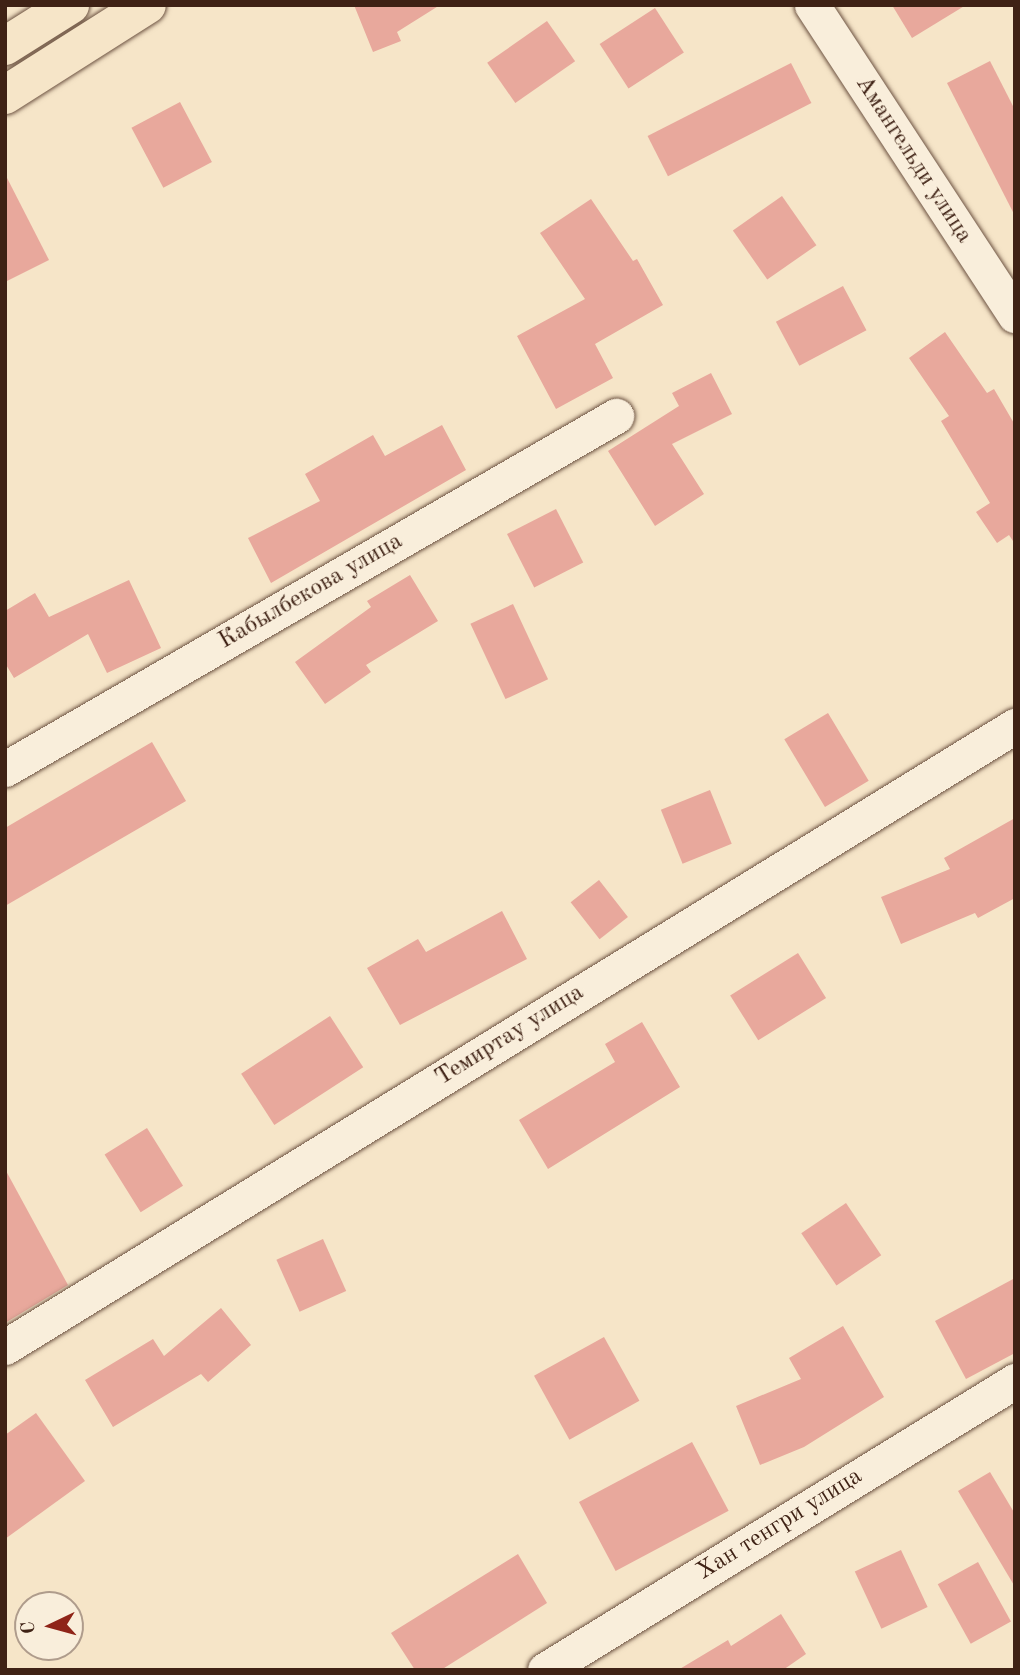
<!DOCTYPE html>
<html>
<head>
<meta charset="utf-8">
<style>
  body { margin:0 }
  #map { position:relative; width:1020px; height:1675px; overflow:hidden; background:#f6e5c8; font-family:"Old Standard TT",serif }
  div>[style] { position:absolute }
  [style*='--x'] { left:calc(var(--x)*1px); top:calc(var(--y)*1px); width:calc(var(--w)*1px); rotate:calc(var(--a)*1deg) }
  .building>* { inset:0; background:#e8a89c; transform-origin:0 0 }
  .roads { filter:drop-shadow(0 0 2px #6d5342) drop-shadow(0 0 2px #6d5342) }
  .street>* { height:35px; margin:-17.5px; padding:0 17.5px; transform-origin:17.5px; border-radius:17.5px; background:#f9eedb }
  .primary>* { height:38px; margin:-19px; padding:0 19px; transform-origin:19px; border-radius:19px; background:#f6e5c8 }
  span { translate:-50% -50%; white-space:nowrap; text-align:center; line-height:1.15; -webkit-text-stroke:6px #f9eedb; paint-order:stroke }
  .street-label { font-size:24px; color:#3f2215 }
  .frame { position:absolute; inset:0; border:7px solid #3f2215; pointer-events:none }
  .north { position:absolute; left:14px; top:1591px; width:70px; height:70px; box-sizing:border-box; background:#f9eedb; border:2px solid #af9c8c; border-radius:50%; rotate:265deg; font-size:19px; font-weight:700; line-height:28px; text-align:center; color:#3f2215 }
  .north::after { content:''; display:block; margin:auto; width:24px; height:32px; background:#8f2418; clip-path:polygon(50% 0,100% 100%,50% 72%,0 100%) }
</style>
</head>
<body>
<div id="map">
  <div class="building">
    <i style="clip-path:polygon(354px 5px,440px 5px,397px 32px,401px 41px,373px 52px)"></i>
    <i style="clip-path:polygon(892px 5px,966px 5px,912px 38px)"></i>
    <i style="left:655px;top:8px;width:53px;height:66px;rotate:57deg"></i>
    <i style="left:547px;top:21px;width:49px;height:73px;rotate:55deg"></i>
    <i style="clip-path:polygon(990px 61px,1015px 110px,1015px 216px,947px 83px)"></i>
    <i style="left:791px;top:63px;width:45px;height:161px;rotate:63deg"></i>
    <i style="left:180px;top:102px;width:68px;height:55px;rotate:62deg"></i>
    <i style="clip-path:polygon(5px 174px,49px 260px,5px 282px)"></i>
    <i style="left:782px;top:196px;width:60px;height:60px;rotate:55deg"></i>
    <i style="clip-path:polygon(591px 199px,633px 261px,637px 259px,663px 305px,595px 344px,613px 378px,556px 409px,517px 336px,585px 299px,540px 233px)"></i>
    <i style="left:843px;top:286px;width:50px;height:76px;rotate:62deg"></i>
    <i style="clip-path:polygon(945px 332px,987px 393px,994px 389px,1015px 425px,1015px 544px,1009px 535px,997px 543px,976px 512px,990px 503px,941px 421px,949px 416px,909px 358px)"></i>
    <i style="clip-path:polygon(711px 373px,732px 414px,672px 444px,704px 494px,655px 526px,608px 451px,679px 406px,672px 393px)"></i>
    <i style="clip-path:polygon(442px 425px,466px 470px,271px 583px,248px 538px,320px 501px,305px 474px,373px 435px,385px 456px)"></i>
    <i style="left:556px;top:509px;width:60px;height:55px;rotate:63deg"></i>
    <i style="clip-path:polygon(410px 575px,438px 621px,366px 665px,371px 672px,325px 704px,295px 662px,371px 607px,367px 601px)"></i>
    <i style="clip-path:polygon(129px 580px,161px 648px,107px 673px,88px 634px,14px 678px,5px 663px,5px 611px,35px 593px,49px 617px)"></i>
    <i style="left:513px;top:604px;width:83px;height:47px;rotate:65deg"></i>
    <i style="left:828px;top:713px;width:79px;height:51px;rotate:59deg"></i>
    <i style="clip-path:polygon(152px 742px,186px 801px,5px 906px,5px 828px)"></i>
    <i style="left:710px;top:790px;width:58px;height:53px;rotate:68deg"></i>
    <i style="clip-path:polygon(1015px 818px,1015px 898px,978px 918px,975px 913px,901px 944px,881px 897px,950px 869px,944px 858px)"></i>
    <i style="left:599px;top:880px;width:47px;height:36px;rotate:52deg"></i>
    <i style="clip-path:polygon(502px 911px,527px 959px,400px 1025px,367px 968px,418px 939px,426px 952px)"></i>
    <i style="left:798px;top:953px;width:53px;height:80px;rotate:58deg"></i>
    <i style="left:330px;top:1016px;width:61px;height:106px;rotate:57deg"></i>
    <i style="clip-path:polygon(642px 1022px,680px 1087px,548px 1169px,519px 1120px,615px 1062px,605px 1044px)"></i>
    <i style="left:147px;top:1128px;width:68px;height:50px;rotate:58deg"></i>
    <i style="clip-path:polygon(5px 1169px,68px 1285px,5px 1323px)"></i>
    <i style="left:846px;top:1203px;width:63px;height:54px;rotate:56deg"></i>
    <i style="left:323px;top:1239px;width:57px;height:51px;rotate:66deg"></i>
    <i style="clip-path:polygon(1015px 1278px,1015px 1353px,966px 1379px,935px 1321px)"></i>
    <i style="clip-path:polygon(221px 1308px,251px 1345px,208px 1382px,201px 1374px,113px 1427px,85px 1380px,153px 1339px,164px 1356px)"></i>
    <i style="clip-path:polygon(843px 1326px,884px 1397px,804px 1447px,760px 1465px,736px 1406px,801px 1379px,789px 1358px)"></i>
    <i style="left:604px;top:1337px;width:73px;height:80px;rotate:61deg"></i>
    <i style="clip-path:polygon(36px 1413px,85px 1481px,5px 1539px,5px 1435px)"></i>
    <i style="left:692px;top:1442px;width:78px;height:128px;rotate:62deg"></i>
    <i style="clip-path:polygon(990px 1472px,1015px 1514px,1015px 1587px,958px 1491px)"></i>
    <i style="left:901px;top:1550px;width:63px;height:51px;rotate:65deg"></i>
    <i style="clip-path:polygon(518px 1554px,547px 1603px,441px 1670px,415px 1670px,391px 1633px)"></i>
    <i style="left:978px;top:1562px;width:68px;height:46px;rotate:61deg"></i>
    <i style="clip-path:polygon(781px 1614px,806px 1654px,783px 1670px,678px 1670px,728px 1640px,731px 1646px)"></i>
  </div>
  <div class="roads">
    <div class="street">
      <i style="--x:812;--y:5;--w:371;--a:56.8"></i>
      <i style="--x:5;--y:769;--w:706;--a:-30.02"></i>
      <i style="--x:5;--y:1347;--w:1186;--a:-31.59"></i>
      <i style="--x:545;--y:1670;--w:552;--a:-31.59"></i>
    </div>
    <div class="primary">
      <i style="--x:5;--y:46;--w:77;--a:-32.2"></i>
      <i style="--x:5;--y:95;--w:168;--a:-32.4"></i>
    </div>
  </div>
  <div class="street-label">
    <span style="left:913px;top:160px;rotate:57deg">Амангельди улица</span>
    <span style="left:311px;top:592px;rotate:-30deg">Кабылбекова улица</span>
    <span style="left:510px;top:1036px;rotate:-32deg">Темиртау улица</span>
    <span style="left:780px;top:1525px;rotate:-32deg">Хан тенгри улица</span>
  </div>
  <div class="frame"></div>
  <div class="north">С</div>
</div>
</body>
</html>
